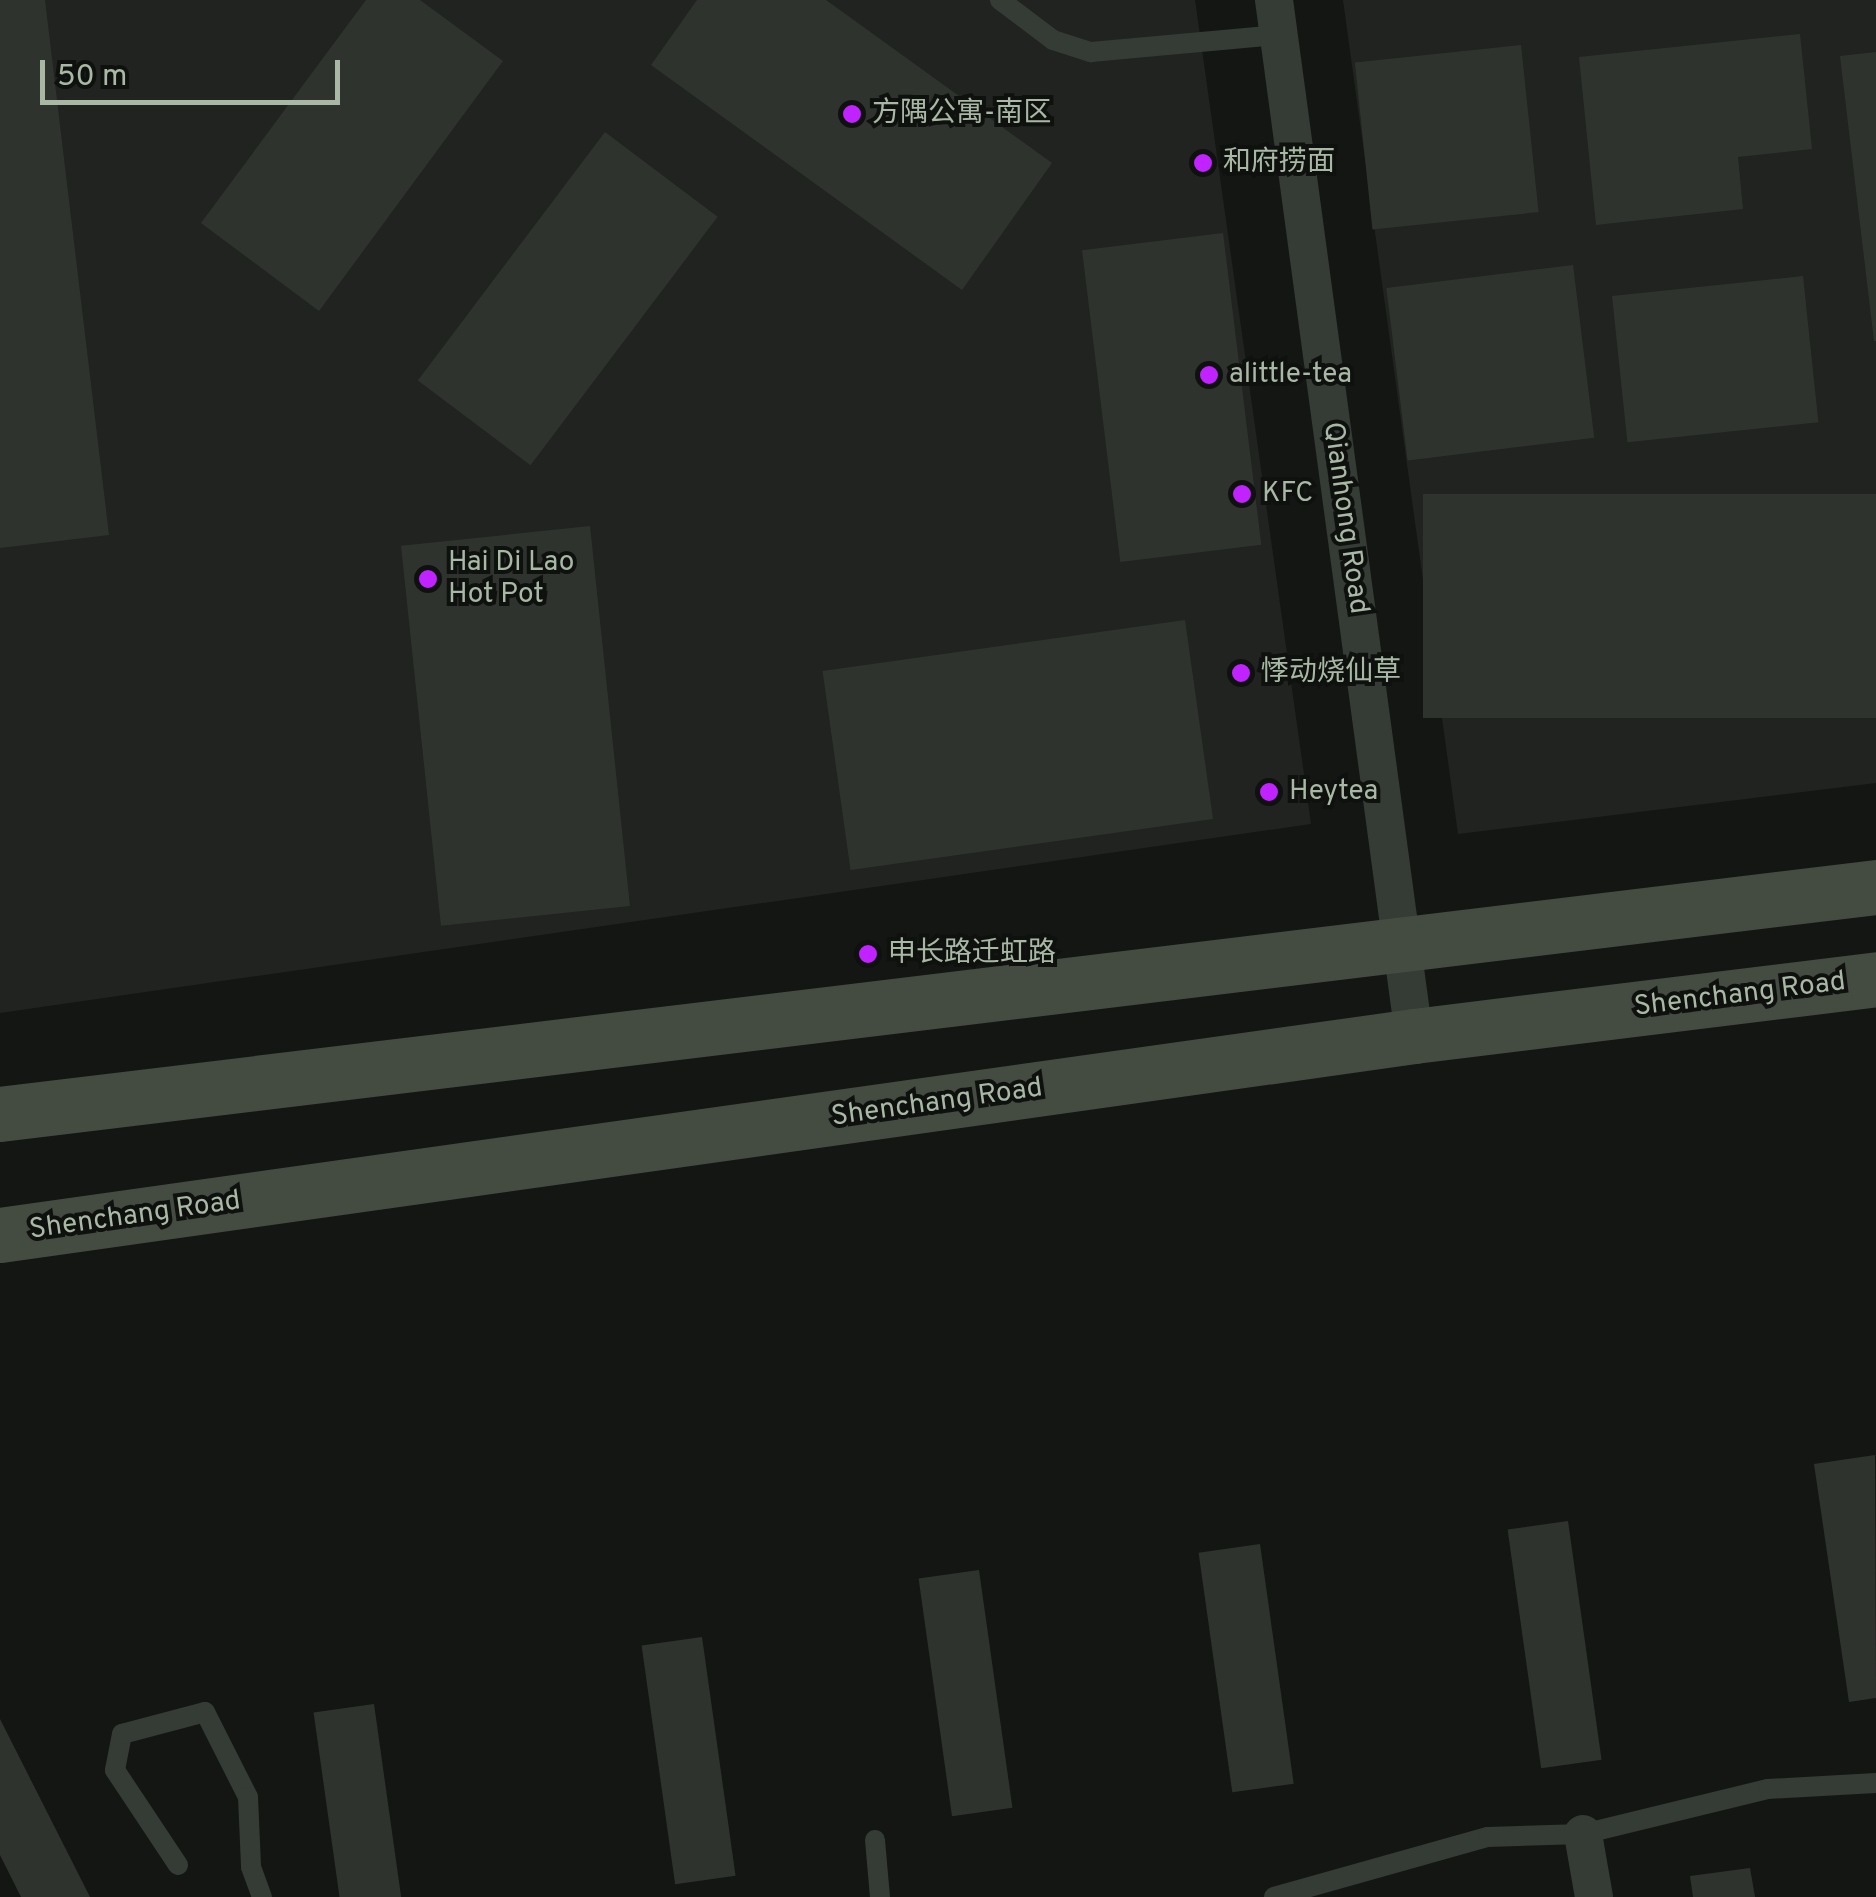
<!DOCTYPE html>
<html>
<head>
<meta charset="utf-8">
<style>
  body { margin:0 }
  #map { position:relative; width:1876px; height:1897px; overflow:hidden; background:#141614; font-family:Overpass,"Noto Sans SC",sans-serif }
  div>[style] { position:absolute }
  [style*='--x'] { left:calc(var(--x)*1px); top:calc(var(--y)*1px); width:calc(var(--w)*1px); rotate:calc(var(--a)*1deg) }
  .built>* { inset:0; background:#202320 }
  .building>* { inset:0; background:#2f332e; transform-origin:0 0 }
  .lane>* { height:20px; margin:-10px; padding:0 10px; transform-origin:10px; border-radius:10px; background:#353b35 }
  .street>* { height:38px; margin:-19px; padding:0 19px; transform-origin:19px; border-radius:19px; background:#353b35 }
  .secondary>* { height:55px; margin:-27.5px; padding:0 27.5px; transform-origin:27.5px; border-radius:27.5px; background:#444c42 }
  .dots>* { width:28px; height:28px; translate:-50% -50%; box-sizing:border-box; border:5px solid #0f110f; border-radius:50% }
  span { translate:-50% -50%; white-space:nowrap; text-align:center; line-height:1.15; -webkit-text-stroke:8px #0f110f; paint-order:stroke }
  .poi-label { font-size:28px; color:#a9b8a4 }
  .left { translate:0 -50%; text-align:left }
  .street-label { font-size:28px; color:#a9b8a4 }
  .scale { position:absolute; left:40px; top:60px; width:300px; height:45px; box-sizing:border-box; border:5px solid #a9b8a4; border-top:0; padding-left:12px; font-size:30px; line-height:35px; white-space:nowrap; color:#a9b8a4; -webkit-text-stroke:8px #0f110f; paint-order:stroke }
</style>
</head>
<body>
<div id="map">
  <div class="built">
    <i style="clip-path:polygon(0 0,1195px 0,1311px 824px,0 1013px)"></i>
    <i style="clip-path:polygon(1343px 0,1876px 0,1876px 783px,1458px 834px)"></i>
  </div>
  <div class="building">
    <i style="clip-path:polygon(0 0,45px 0,109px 535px,0 548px)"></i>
    <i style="clip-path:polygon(366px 0,420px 0,503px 61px,319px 311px,201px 223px)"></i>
    <i style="clip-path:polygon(697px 0,826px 0,1052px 163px,962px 290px,651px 65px)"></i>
    <i style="clip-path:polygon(1800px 34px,1812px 149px,1738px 157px,1743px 209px,1596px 225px,1579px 57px)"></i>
    <i style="left:1521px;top:45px;width:168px;height:167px;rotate:84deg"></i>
    <i style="clip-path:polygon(1876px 52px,1876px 341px,1874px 341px,1840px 56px)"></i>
    <i style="left:605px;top:132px;width:141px;height:311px;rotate:37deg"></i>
    <i style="left:1223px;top:233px;width:314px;height:142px;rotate:83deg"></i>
    <i style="left:1573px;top:265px;width:174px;height:188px;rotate:83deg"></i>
    <i style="left:1803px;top:276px;width:147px;height:192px;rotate:84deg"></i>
    <i style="left:1876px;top:494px;width:224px;height:453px;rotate:90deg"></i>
    <i style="left:590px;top:526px;width:382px;height:190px;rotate:84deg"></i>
    <i style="left:1185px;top:620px;width:201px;height:366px;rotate:82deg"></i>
    <i style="clip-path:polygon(1875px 1455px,1876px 1698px,1849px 1702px,1814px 1464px)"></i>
    <i style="left:1568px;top:1521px;width:241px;height:61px;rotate:82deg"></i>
    <i style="left:1260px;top:1544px;width:242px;height:62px;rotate:82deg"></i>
    <i style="left:979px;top:1570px;width:240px;height:61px;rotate:82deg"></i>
    <i style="left:702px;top:1637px;width:241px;height:61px;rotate:82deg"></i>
    <i style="left:374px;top:1704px;width:195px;height:61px;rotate:82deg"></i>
    <i style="clip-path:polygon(0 1719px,90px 1897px,21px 1897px,0 1855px)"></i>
    <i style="clip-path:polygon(1750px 1868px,1755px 1897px,1693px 1897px,1690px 1876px)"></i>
  </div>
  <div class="lane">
    <i style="--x:1000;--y:0;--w:66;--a:37"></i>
    <i style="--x:1053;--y:40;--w:40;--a:18"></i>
    <i style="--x:1091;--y:52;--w:189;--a:-5.2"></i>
    <i style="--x:875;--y:1840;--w:57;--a:85"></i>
    <i style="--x:178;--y:1865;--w:114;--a:-123.6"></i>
    <i style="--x:115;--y:1770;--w:37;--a:-79"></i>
    <i style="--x:122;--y:1734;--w:86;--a:-14.8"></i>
    <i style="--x:205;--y:1712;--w:95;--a:63.2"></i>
    <i style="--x:248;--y:1797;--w:70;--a:87.5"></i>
    <i style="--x:251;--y:1867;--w:32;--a:70"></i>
    <i style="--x:1274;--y:1897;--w:222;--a:-15.7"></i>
    <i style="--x:1488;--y:1837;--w:95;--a:-1.8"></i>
    <i style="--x:1583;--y:1834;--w:190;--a:-13.7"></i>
    <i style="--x:1768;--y:1789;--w:108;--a:-3.2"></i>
  </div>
  <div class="street">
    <i style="--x:1274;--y:0;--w:1045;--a:82.3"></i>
    <i style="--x:1583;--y:1834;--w:64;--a:80.1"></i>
  </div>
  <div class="secondary">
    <i style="--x:0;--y:1114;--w:1890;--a:-6.9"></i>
    <i style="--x:0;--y:1235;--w:1428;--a:-8.01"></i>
    <i style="--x:1414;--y:1036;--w:466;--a:-7"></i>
  </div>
  <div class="dots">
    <i style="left:852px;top:114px;background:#c023ff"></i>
    <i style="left:1203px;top:163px;background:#c023ff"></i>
    <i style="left:1209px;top:375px;background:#c023ff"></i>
    <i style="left:1242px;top:494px;background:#c023ff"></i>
    <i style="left:428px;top:579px;background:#c023ff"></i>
    <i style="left:1241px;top:673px;background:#c023ff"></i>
    <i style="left:1269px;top:792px;background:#c023ff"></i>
    <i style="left:868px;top:954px;background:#c023ff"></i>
  </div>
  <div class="poi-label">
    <span class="left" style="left:872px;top:114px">方隅公寓-南区</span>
    <span class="left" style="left:1223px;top:163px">和府捞面</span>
    <span class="left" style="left:1229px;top:375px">alittle-tea</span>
    <span class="left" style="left:1262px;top:494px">KFC</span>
    <span class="left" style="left:448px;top:579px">Hai Di Lao<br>Hot Pot</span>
    <span class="left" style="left:1261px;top:673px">悸动烧仙草</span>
    <span class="left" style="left:1289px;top:792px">Heytea</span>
    <span class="left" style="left:888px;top:954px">申长路迁虹路</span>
  </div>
  <div class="street-label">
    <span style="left:1345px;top:518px;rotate:82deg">Qianhong Road</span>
    <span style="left:1740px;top:995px;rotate:-7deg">Shenchang Road</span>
    <span style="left:937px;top:1103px;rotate:-8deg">Shenchang Road</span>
    <span style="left:135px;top:1216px;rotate:-8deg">Shenchang Road</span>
  </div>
  <div class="scale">50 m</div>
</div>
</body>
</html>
